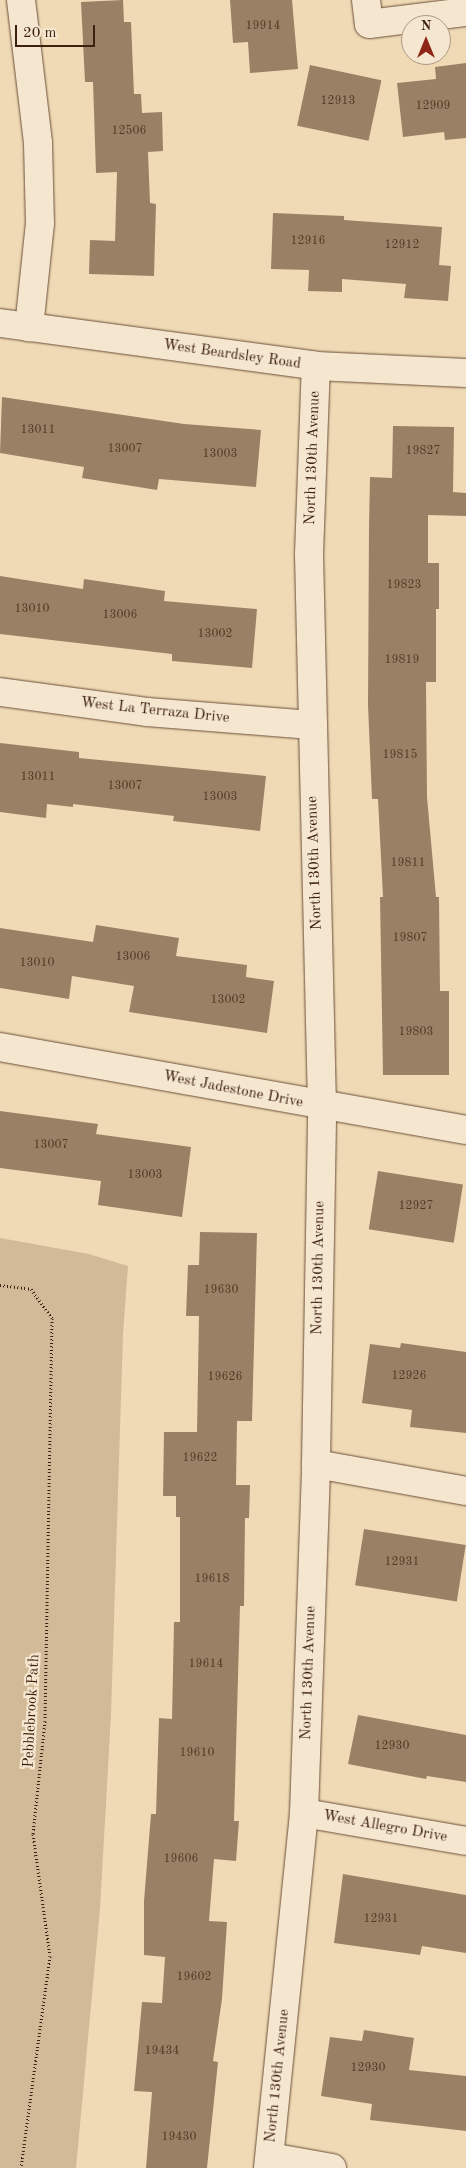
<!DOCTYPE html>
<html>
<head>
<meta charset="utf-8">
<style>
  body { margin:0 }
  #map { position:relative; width:466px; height:2168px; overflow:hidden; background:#f0dab5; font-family:"Old Standard TT",serif }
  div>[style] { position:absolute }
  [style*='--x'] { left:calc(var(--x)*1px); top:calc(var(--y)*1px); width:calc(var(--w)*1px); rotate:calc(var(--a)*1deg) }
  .green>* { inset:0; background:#d2ba99 }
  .building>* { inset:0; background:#9a8166; transform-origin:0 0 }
  .path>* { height:3px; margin-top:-1.5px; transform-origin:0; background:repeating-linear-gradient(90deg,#3d2010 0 1px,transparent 0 3.5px) }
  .roads { filter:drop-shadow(0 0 1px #6a4e39) drop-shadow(0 0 1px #6a4e39) }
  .minor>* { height:28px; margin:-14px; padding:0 14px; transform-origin:14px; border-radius:14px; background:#f5e7cf }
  span { translate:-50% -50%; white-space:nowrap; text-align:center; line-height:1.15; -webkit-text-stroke:4.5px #f5e7cf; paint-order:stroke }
  .number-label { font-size:12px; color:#543826 }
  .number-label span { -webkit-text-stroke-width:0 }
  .street-label { font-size:15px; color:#3d2010 }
  .north { position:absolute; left:401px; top:15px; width:50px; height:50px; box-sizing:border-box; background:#f5e7cf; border:1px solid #ab9783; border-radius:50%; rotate:0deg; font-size:14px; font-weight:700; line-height:20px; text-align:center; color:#3d2010 }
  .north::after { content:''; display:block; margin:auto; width:18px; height:22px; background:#8f2418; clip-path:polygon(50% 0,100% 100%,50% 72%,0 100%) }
  .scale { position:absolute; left:15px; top:25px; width:80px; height:22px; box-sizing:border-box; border:2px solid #3d2010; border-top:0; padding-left:6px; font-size:15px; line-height:18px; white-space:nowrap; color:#3d2010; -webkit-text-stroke:4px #f5e7cf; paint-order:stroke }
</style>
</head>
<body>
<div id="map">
  <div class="green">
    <i style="clip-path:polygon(0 1238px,89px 1254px,128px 1266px,123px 1334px,111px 1715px,100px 1909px,76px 2168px,0 2168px)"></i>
  </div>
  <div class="building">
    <i style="clip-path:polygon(123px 0,124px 22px,131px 22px,134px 94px,141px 94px,142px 113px,162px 112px,163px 151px,148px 152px,150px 203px,156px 204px,154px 276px,89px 274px,90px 240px,115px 241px,117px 172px,96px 173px,93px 82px,85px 82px,81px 2px)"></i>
    <i style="clip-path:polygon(230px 0,292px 0,298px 69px,250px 73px,248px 42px,233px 43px)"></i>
    <i style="clip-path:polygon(466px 63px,466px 138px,445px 140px,444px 132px,403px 137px,397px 83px,436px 79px,435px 67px)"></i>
    <i style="left:310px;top:65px;width:73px;height:62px;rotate:12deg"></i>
    <i style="clip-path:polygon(273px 213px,344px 216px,344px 220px,442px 227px,439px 265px,451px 266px,448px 301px,404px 298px,406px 284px,342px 279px,342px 292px,308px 291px,309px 270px,271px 269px)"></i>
    <i style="clip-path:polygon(2px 397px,184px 424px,261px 430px,256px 487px,159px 479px,157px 490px,82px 478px,84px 467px,0 453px)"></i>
    <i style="clip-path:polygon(393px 426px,454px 427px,453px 492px,466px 493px,466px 516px,428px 515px,428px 563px,439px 563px,439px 609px,436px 609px,436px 682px,426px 682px,427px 797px,436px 897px,439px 897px,440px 991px,449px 991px,449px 1075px,383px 1075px,380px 897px,383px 897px,378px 799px,372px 799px,368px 705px,369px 526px,370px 477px,392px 478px)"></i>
    <i style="clip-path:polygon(0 576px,83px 589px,84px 579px,165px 591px,164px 601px,257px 609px,252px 668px,172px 661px,172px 654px,0 634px)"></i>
    <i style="clip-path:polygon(0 743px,79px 752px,79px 758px,266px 776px,260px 831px,173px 821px,174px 816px,73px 804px,73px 807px,47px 804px,46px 818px,0 812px)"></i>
    <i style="clip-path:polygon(96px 925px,179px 938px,176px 956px,247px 965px,246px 977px,274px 981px,267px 1033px,129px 1012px,134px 986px,72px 976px,69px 999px,0 988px,0 928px,93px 942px)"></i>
    <i style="clip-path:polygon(0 1111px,98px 1124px,96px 1134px,191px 1147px,182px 1217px,98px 1205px,101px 1181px,0 1168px)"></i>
    <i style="left:378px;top:1171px;width:86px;height:59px;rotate:9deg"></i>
    <i style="clip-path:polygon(200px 1232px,257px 1233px,252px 1421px,237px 1421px,236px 1485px,250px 1485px,249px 1518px,245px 1518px,244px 1606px,240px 1606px,234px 1821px,239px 1821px,236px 1861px,214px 1859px,209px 1921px,227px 1922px,222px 1999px,213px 2061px,218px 2062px,207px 2168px,146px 2168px,152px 2092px,134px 2091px,142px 2002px,162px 2003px,165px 1957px,144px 1955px,144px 1901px,151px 1814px,156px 1814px,159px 1718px,172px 1719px,174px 1622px,180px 1622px,180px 1517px,176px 1517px,176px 1496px,163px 1496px,164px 1432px,197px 1432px,199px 1316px,186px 1316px,188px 1265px,199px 1265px)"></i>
    <i style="clip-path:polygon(401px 1343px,466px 1352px,466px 1433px,410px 1427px,412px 1410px,362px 1403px,370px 1344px,400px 1348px)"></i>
    <i style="left:364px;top:1529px;width:103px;height:57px;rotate:9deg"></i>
    <i style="clip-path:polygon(358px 1715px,466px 1735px,466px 1782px,427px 1776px,426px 1779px,348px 1764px)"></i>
    <i style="clip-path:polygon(343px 1874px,466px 1895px,466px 1953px,422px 1946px,420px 1955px,334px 1943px)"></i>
    <i style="clip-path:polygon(364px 2030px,414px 2038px,409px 2070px,466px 2076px,466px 2131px,370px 2120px,372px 2104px,321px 2096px,330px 2037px,362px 2041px)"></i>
  </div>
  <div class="path">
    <i style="--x:0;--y:1285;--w:31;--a:7"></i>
    <i style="--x:31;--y:1289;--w:36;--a:54"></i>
    <i style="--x:52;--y:1318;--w:403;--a:91"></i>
    <i style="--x:45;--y:1721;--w:114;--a:96.1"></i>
    <i style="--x:33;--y:1834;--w:123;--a:82.1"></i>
    <i style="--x:50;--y:1956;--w:214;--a:97.8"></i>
  </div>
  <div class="roads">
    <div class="minor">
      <i style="--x:21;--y:0;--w:144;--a:83.2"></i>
      <i style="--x:38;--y:143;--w:80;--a:88.6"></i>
      <i style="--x:40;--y:223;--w:105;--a:96"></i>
      <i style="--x:366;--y:0;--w:24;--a:83"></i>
      <i style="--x:369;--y:24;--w:98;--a:-7.1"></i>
      <i style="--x:0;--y:323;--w:319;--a:7.7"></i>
      <i style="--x:316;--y:366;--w:150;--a:2.7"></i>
      <i style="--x:0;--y:692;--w:148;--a:7.7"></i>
      <i style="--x:147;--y:712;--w:165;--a:4.5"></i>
      <i style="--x:0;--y:1047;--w:473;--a:10.1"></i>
      <i style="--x:316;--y:1464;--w:152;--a:10.2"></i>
      <i style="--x:304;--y:1813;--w:164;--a:9.8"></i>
      <i style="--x:270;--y:2157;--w:63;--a:10.1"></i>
      <i style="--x:268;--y:2168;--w:357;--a:-84.2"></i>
      <i style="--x:304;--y:1813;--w:349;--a:-88"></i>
      <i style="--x:316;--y:1464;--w:358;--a:-89"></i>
      <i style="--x:322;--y:1106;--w:552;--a:-91.35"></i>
      <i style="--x:309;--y:554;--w:188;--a:-87.9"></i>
    </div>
  </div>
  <div class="number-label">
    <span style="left:263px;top:27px">19914</span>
    <span style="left:338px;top:102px">12913</span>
    <span style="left:433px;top:107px">12909</span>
    <span style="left:129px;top:132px">12506</span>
    <span style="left:308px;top:242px">12916</span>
    <span style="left:402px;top:246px">12912</span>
    <span style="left:38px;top:431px">13011</span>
    <span style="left:125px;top:450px">13007</span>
    <span style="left:423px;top:452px">19827</span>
    <span style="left:220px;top:455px">13003</span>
    <span style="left:404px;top:586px">19823</span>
    <span style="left:32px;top:610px">13010</span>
    <span style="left:120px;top:616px">13006</span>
    <span style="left:215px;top:635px">13002</span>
    <span style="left:402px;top:661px">19819</span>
    <span style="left:400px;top:756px">19815</span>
    <span style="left:38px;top:778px">13011</span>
    <span style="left:125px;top:787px">13007</span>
    <span style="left:220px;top:798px">13003</span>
    <span style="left:408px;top:864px">19811</span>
    <span style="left:410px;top:939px">19807</span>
    <span style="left:133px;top:958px">13006</span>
    <span style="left:37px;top:964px">13010</span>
    <span style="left:228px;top:1001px">13002</span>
    <span style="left:416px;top:1033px">19803</span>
    <span style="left:51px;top:1146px">13007</span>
    <span style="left:145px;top:1176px">13003</span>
    <span style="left:416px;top:1207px">12927</span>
    <span style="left:221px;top:1291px">19630</span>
    <span style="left:409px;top:1377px">12926</span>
    <span style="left:225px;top:1378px">19626</span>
    <span style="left:200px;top:1459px">19622</span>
    <span style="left:402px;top:1563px">12931</span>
    <span style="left:212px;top:1580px">19618</span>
    <span style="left:206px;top:1665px">19614</span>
    <span style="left:392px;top:1747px">12930</span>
    <span style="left:197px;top:1754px">19610</span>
    <span style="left:181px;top:1860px">19606</span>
    <span style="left:381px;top:1920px">12931</span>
    <span style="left:194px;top:1978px">19602</span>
    <span style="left:162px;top:2052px">19434</span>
    <span style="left:368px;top:2069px">12930</span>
    <span style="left:179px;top:2138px">19430</span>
  </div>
  <div class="street-label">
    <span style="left:232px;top:355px;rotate:8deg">West Beardsley Road</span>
    <span style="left:313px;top:458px;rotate:-88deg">North 130th Avenue</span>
    <span style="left:155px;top:711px;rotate:6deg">West La Terraza Drive</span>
    <span style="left:315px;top:863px;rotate:-92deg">North 130th Avenue</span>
    <span style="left:233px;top:1090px;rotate:11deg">West Jadestone Drive</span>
    <span style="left:319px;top:1268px;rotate:-89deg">North 130th Avenue</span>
    <span style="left:309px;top:1673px;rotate:-88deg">North 130th Avenue</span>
    <span style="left:32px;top:1711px;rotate:-87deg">Pebblebrook Path</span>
    <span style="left:385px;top:1827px;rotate:10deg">West Allegro Drive</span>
    <span style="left:278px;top:2076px;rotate:-84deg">North 130th Avenue</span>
  </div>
  <div class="north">N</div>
  <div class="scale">20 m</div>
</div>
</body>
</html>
